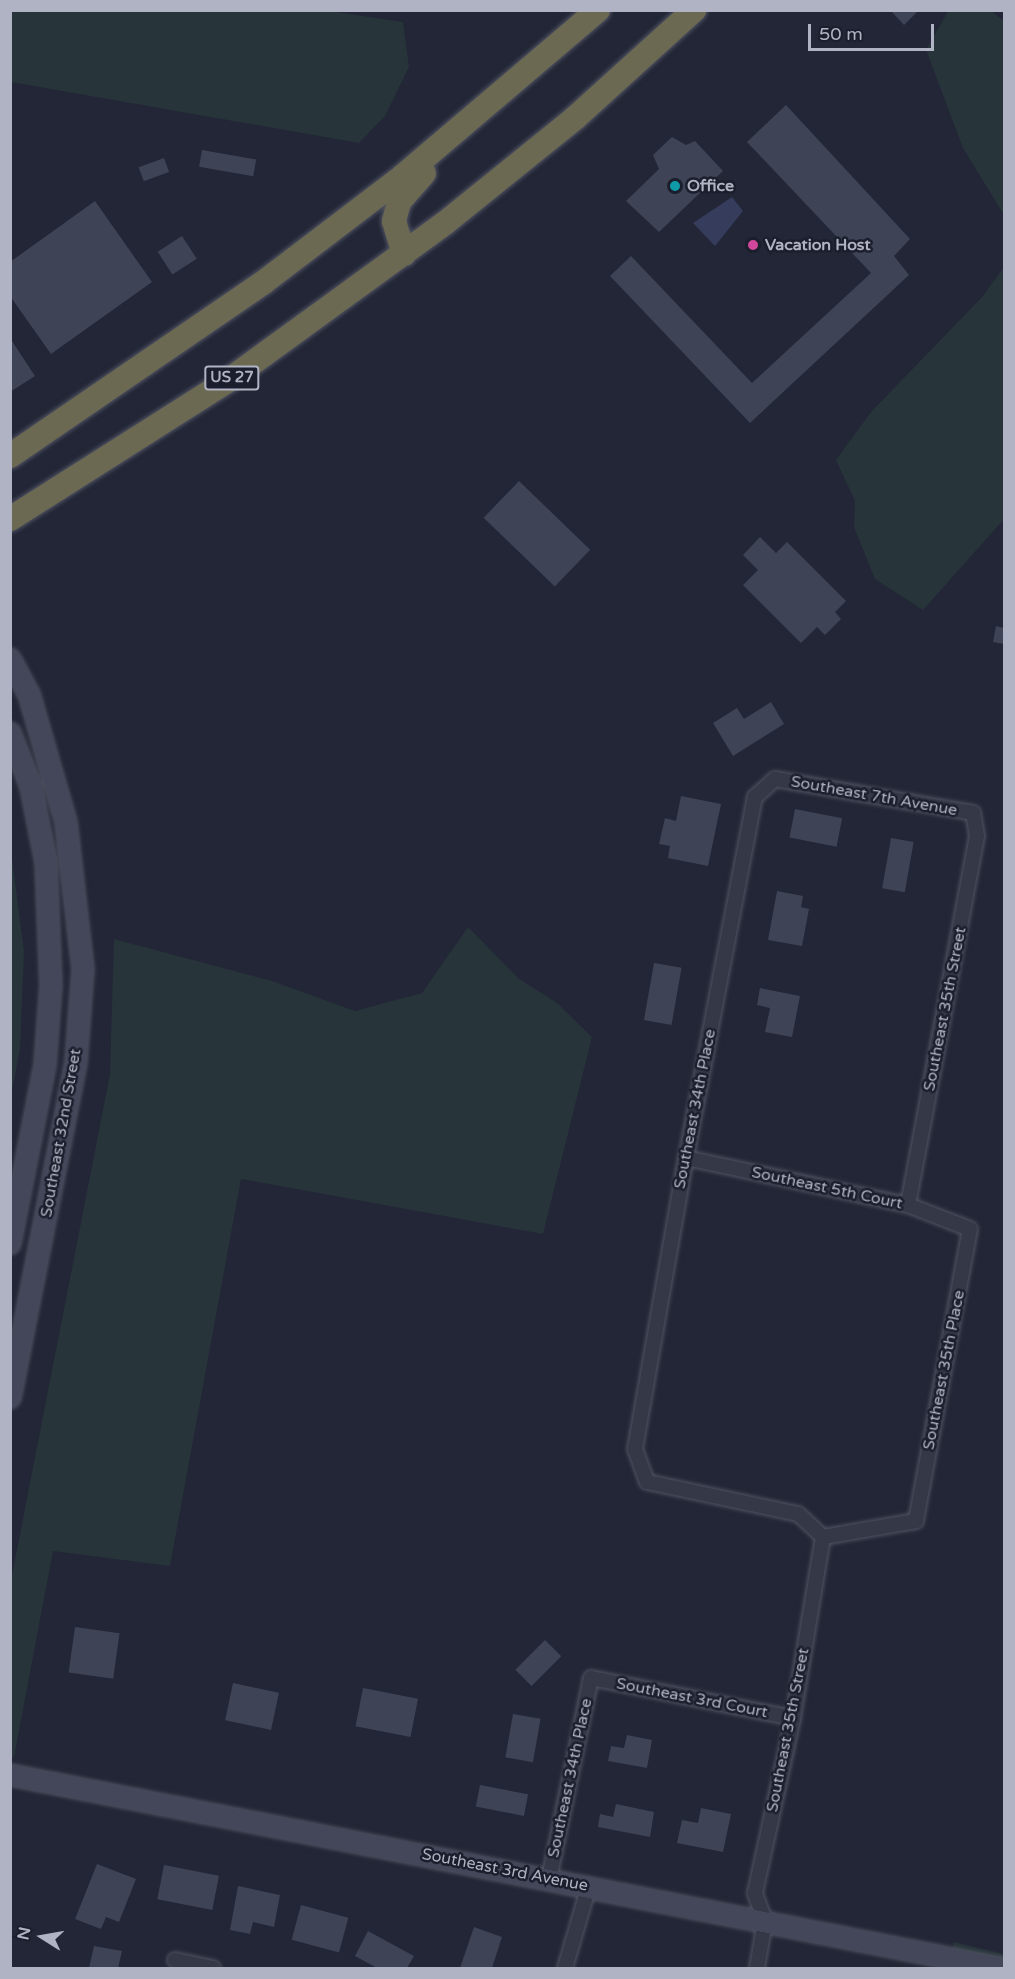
<!DOCTYPE html>
<html>
<head>
<meta charset="utf-8">
<style>
  body { margin:0 }
  #map { position:relative; width:1015px; height:1979px; overflow:hidden; background:#222636; font-family:"Varela Round",sans-serif }
  div>[style] { position:absolute }
  [style*='--x'] { left:calc(var(--x)*1px); top:calc(var(--y)*1px); width:calc(var(--w)*1px); rotate:calc(var(--a)*1deg) }
  .green>* { inset:0; background:#27343a }
  .water>* { inset:0; background:#363d5c }
  .building>* { inset:0; background:#3e4356; transform-origin:0 0 }
  .roads { filter:drop-shadow(0 0 2px #505362) drop-shadow(0 0 2px #505362) }
  .street>* { height:14px; margin:-7px; padding:0 7px; transform-origin:7px; border-radius:7px; background:#353847 }
  .secondary>* { height:20px; margin:-10px; padding:0 10px; transform-origin:10px; border-radius:10px; background:#44475a }
  .highway>* { height:24px; margin:-12px; padding:0 12px; transform-origin:12px; border-radius:12px; background:#6c6953 }
  .dots>* { width:16px; height:16px; translate:-50% -50%; box-sizing:border-box; border:3px solid #1b1e2c; border-radius:50% }
  span { translate:-50% -50%; white-space:nowrap; text-align:center; line-height:1.15; -webkit-text-stroke:5px #1b1e2c; paint-order:stroke }
  .shield-label span { padding:2px 4px; background:#1b1e2c; border:2px solid; border-radius:4px; -webkit-text-stroke-width:0 }
  .shield-label { font-size:15px; color:#b0b3c3; font-weight:700 }
  .poi-label { font-size:16px; color:#b0b3c3; font-weight:700 }
  .left { translate:0 -50%; text-align:left }
  .street-label { font-size:16px; color:#b0b3c3 }
  .frame { position:absolute; inset:0; border:12px solid #b0b3c3; pointer-events:none }
  .north { position:absolute; left:12px; top:1907px; width:60px; height:60px; -webkit-text-stroke:4px #1b1e2c; paint-order:stroke; rotate:281deg; font-size:16px; font-weight:700; line-height:24px; text-align:center; color:#b0b3c3 }
  .north::after { content:''; display:block; margin:auto; width:21px; height:27px; background:#b0b3c3; clip-path:polygon(50% 0,100% 100%,50% 72%,0 100%) }
  .scale { position:absolute; left:808px; top:24px; width:126px; height:27px; box-sizing:border-box; border:3px solid #b0b3c3; border-top:0; padding-left:8px; font-size:18px; line-height:21px; white-space:nowrap; color:#b0b3c3; -webkit-text-stroke:4px #1b1e2c; paint-order:stroke }
</style>
</head>
<body>
<div id="map">
  <div class="green">
    <i style="clip-path:polygon(10px 11px,330px 11px,403px 22px,409px 67px,385px 116px,359px 143px,11px 82px)"></i>
    <i style="clip-path:polygon(948px 11px,991px 11px,1004px 21px,1004px 215px,963px 148px,926px 50px)"></i>
    <i style="clip-path:polygon(1004px 267px,1004px 519px,923px 610px,875px 579px,854px 527px,855px 501px,836px 460px,871px 412px,983px 296px)"></i>
    <i style="clip-path:polygon(11px 851px,24px 951px,20px 1050px,11px 1096px)"></i>
    <i style="clip-path:polygon(468px 927px,518px 978px,557px 1003px,592px 1037px,543px 1234px,241px 1179px,170px 1566px,53px 1551px,14px 1757px,11px 1757px,11px 1580px,110px 1074px,114px 939px,272px 981px,355px 1011px,422px 993px)"></i>
    <i style="clip-path:polygon(954px 1942px,1004px 1954px,1004px 1961px,952px 1950px)"></i>
  </div>
  <div class="water">
    <i style="clip-path:polygon(732px 197px,743px 211px,715px 246px,693px 223px)"></i>
  </div>
  <div class="building">
    <i style="clip-path:polygon(890px 10px,919px 10px,904px 25px)"></i>
    <i style="clip-path:polygon(786px 105px,910px 239px,894px 256px,909px 275px,750px 423px,610px 276px,631px 256px,752px 383px,871px 273px,747px 142px)"></i>
    <i style="clip-path:polygon(672px 137px,686px 145px,695px 141px,723px 171px,659px 232px,626px 201px,659px 169px,653px 155px)"></i>
    <i style="left:202px;top:150px;width:55px;height:17px;rotate:10deg"></i>
    <i style="left:164px;top:158px;width:15px;height:27px;rotate:70deg"></i>
    <i style="clip-path:polygon(95px 201px,152px 282px,51px 354px,10px 296px,10px 262px)"></i>
    <i style="left:182px;top:236px;width:27px;height:29px;rotate:57deg"></i>
    <i style="clip-path:polygon(10px 338px,35px 376px,10px 392px)"></i>
    <i style="left:519px;top:481px;width:99px;height:51px;rotate:44deg"></i>
    <i style="clip-path:polygon(760px 537px,776px 553px,787px 542px,846px 601px,835px 612px,841px 619px,825px 635px,817px 627px,801px 643px,743px 585px,758px 570px,743px 555px)"></i>
    <i style="clip-path:polygon(996px 626px,1004px 628px,1004px 644px,993px 642px)"></i>
    <i style="clip-path:polygon(771px 702px,784px 724px,733px 756px,713px 723px,737px 708px,744px 719px)"></i>
    <i style="clip-path:polygon(681px 796px,721px 804px,708px 866px,668px 858px,670px 846px,659px 844px,665px 818px,676px 821px)"></i>
    <i style="left:795px;top:809px;width:48px;height:29px;rotate:11deg"></i>
    <i style="left:891px;top:838px;width:23px;height:51px;rotate:10deg"></i>
    <i style="clip-path:polygon(777px 891px,803px 896px,801px 907px,809px 909px,802px 946px,768px 940px)"></i>
    <i style="left:654px;top:963px;width:28px;height:58px;rotate:10deg"></i>
    <i style="clip-path:polygon(760px 988px,800px 996px,792px 1037px,765px 1032px,770px 1008px,757px 1005px)"></i>
    <i style="left:75px;top:1627px;width:45px;height:46px;rotate:8deg"></i>
    <i style="left:545px;top:1640px;width:23px;height:42px;rotate:45deg"></i>
    <i style="left:233px;top:1683px;width:47px;height:38px;rotate:12deg"></i>
    <i style="left:363px;top:1688px;width:56px;height:39px;rotate:11deg"></i>
    <i style="left:513px;top:1714px;width:28px;height:44px;rotate:10deg"></i>
    <i style="clip-path:polygon(627px 1735px,652px 1740px,647px 1768px,608px 1761px,611px 1746px,624px 1748px)"></i>
    <i style="left:480px;top:1785px;width:49px;height:22px;rotate:11deg"></i>
    <i style="clip-path:polygon(616px 1804px,654px 1812px,650px 1837px,598px 1827px,600px 1814px,613px 1817px)"></i>
    <i style="clip-path:polygon(701px 1808px,731px 1814px,723px 1852px,677px 1843px,682px 1820px,698px 1823px)"></i>
    <i style="clip-path:polygon(97px 1864px,136px 1879px,119px 1922px,106px 1917px,101px 1929px,75px 1919px)"></i>
    <i style="left:164px;top:1865px;width:56px;height:35px;rotate:11deg"></i>
    <i style="clip-path:polygon(238px 1886px,280px 1895px,274px 1927px,253px 1922px,250px 1934px,230px 1930px)"></i>
    <i style="left:301px;top:1905px;width:49px;height:36px;rotate:15deg"></i>
    <i style="clip-path:polygon(474px 1927px,502px 1937px,492px 1968px,460px 1968px)"></i>
    <i style="clip-path:polygon(368px 1931px,414px 1956px,407px 1968px,377px 1968px,355px 1956px)"></i>
    <i style="clip-path:polygon(94px 1946px,122px 1951px,118px 1968px,89px 1968px)"></i>
  </div>
  <div class="roads">
    <div class="street">
      <i style="--x:686;--y:1158;--w:227;--a:12"></i>
      <i style="--x:908;--y:1205;--w:66;--a:21.2"></i>
      <i style="--x:970;--y:1229;--w:297;--a:100.5"></i>
      <i style="--x:916;--y:1521;--w:94;--a:170.2"></i>
      <i style="--x:823;--y:1537;--w:34;--a:-137"></i>
      <i style="--x:798;--y:1514;--w:154;--a:-168"></i>
      <i style="--x:647;--y:1482;--w:35;--a:-110"></i>
      <i style="--x:635;--y:1449;--w:295;--a:-80.1"></i>
      <i style="--x:686;--y:1158;--w:368;--a:-79.2"></i>
      <i style="--x:755;--y:797;--w:27;--a:-42"></i>
      <i style="--x:775;--y:779;--w:201;--a:9.7"></i>
      <i style="--x:973;--y:813;--w:23;--a:80"></i>
      <i style="--x:977;--y:836;--w:375;--a:100.6"></i>
      <i style="--x:549;--y:1879;--w:205;--a:-78.2"></i>
      <i style="--x:591;--y:1678;--w:206;--a:11.2"></i>
      <i style="--x:175;--y:1960;--w:39;--a:12"></i>
      <i style="--x:565;--y:1968;--w:85;--a:-73.7"></i>
      <i style="--x:757;--y:1968;--w:48;--a:-80.3"></i>
      <i style="--x:765;--y:1921;--w:30;--a:-110"></i>
      <i style="--x:755;--y:1893;--w:179;--a:-77.7"></i>
      <i style="--x:793;--y:1718;--w:183;--a:-80.6"></i>
    </div>
    <div class="secondary">
      <i style="--x:10;--y:659;--w:40;--a:62"></i>
      <i style="--x:29;--y:694;--w:133;--a:73.9"></i>
      <i style="--x:66;--y:822;--w:148;--a:83.4"></i>
      <i style="--x:83;--y:969;--w:93;--a:94.3"></i>
      <i style="--x:76;--y:1062;--w:342;--a:101.1"></i>
      <i style="--x:10;--y:733;--w:58;--a:68.7"></i>
      <i style="--x:31;--y:787;--w:76;--a:78.7"></i>
      <i style="--x:46;--y:862;--w:123;--a:87.7"></i>
      <i style="--x:51;--y:985;--w:80;--a:94.3"></i>
      <i style="--x:45;--y:1065;--w:182;--a:101.1"></i>
      <i style="--x:10;--y:1775;--w:1008;--a:11.04"></i>
    </div>
    <div class="highway">
      <i style="--x:404;--y:254;--w:34;--a:-107"></i>
      <i style="--x:394;--y:221;--w:20;--a:-75"></i>
      <i style="--x:399;--y:202;--w:38;--a:-49"></i>
      <i style="--x:10;--y:456;--w:308;--a:-34.4"></i>
      <i style="--x:264;--y:282;--w:175;--a:-37.3"></i>
      <i style="--x:403;--y:176;--w:256;--a:-40.4"></i>
      <i style="--x:10;--y:519;--w:259;--a:-32.4"></i>
      <i style="--x:229;--y:380;--w:267;--a:-36"></i>
      <i style="--x:445;--y:223;--w:167;--a:-38.9"></i>
      <i style="--x:575;--y:118;--w:161;--a:-42.2"></i>
    </div>
  </div>
  <div class="dots">
    <i style="left:675px;top:186px;background:#0f9aa8"></i>
    <i style="left:753px;top:245px;background:#d1479c"></i>
  </div>
  <div class="shield-label">
    <span style="left:232px;top:378px">US 27</span>
  </div>
  <div class="poi-label">
    <span class="left" style="left:687px;top:186px">Office</span>
    <span class="left" style="left:765px;top:245px">Vacation Host</span>
  </div>
  <div class="street-label">
    <span style="left:874px;top:796px;rotate:10deg">Southeast 7th Avenue</span>
    <span style="left:945px;top:1009px;rotate:-79deg">Southeast 35th Street</span>
    <span style="left:695px;top:1109px;rotate:-79deg">Southeast 34th Place</span>
    <span style="left:61px;top:1133px;rotate:-80deg">Southeast 32nd Street</span>
    <span style="left:827px;top:1188px;rotate:12deg">Southeast 5th Court</span>
    <span style="left:944px;top:1370px;rotate:-79deg">Southeast 35th Place</span>
    <span style="left:692px;top:1698px;rotate:11deg">Southeast 3rd Court</span>
    <span style="left:788px;top:1730px;rotate:-79deg">Southeast 35th Street</span>
    <span style="left:570px;top:1778px;rotate:-78deg">Southeast 34th Place</span>
    <span style="left:505px;top:1870px;rotate:11deg">Southeast 3rd Avenue</span>
  </div>
  <div class="frame"></div>
  <div class="north">N</div>
  <div class="scale">50 m</div>
</div>
</body>
</html>
